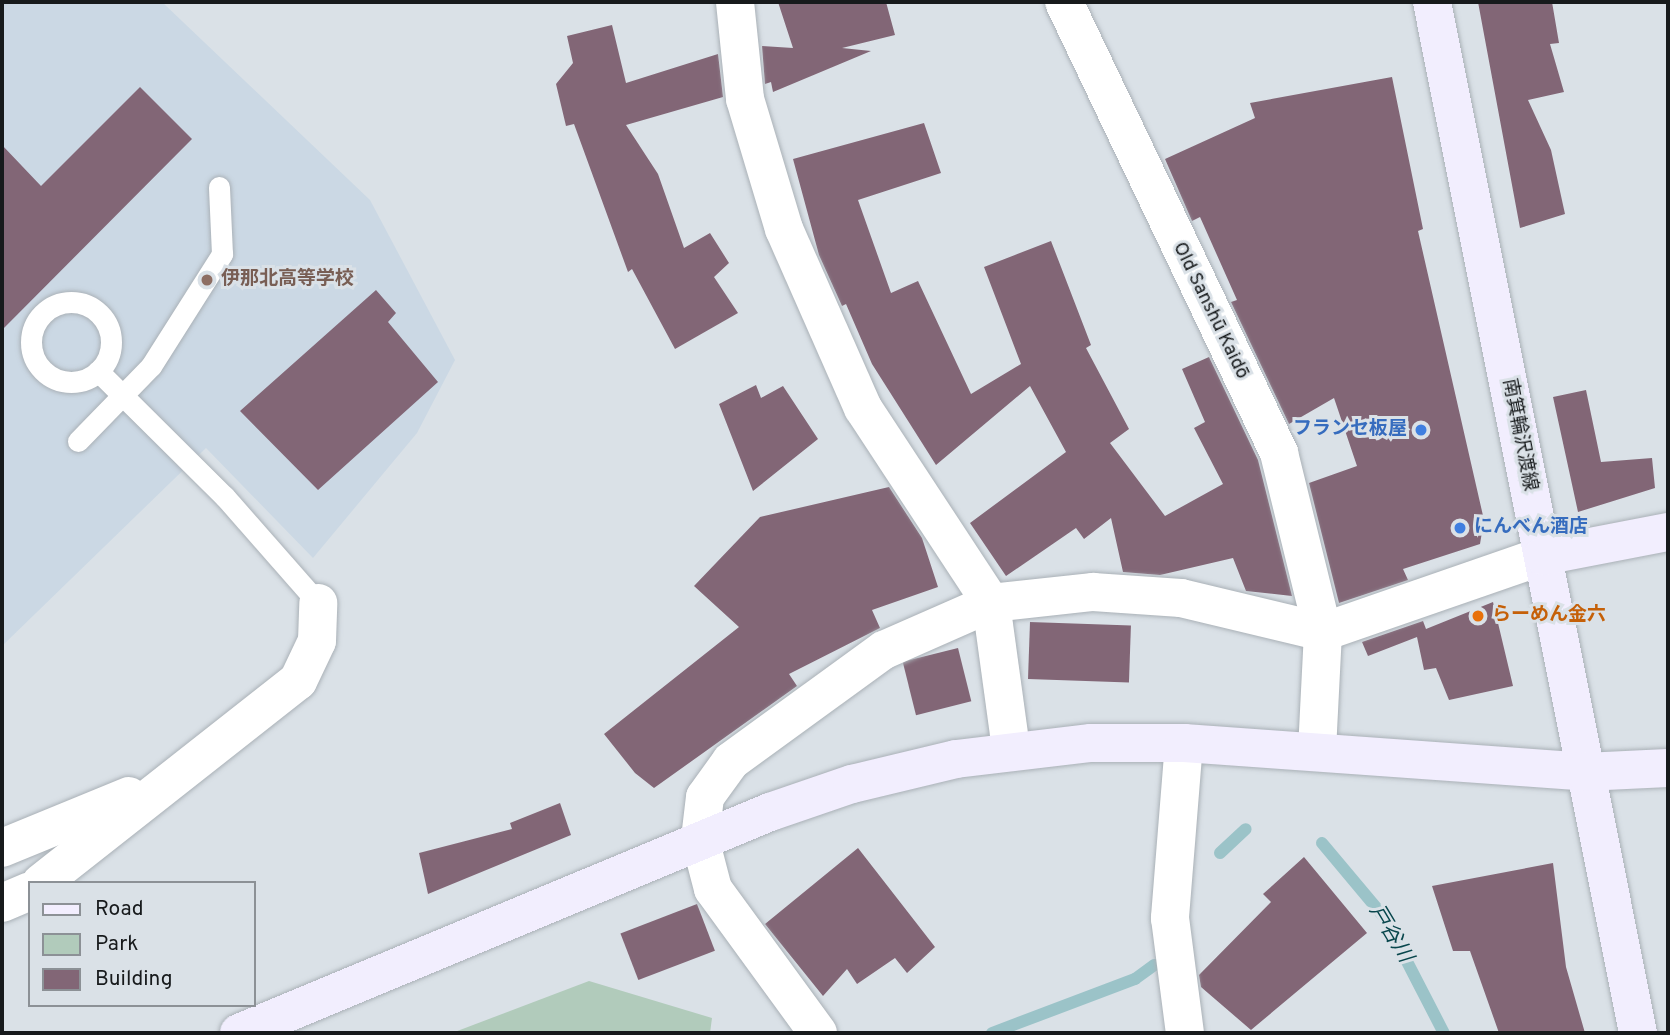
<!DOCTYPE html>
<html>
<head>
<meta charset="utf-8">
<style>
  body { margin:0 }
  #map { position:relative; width:1670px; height:1035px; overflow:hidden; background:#dae1e7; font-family:Overpass,"Noto Sans JP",sans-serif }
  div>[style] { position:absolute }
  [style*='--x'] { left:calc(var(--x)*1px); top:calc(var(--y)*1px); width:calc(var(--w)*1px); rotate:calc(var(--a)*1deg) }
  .built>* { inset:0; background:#cbd8e4 }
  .green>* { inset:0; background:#b1cbbb }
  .stream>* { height:12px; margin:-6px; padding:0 6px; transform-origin:6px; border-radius:6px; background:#9bc3c8 }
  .building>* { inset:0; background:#826676; transform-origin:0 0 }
  .roads { filter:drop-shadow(0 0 2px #aab1b7) drop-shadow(0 0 2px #aab1b7) }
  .lane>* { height:21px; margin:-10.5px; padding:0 10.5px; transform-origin:10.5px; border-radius:10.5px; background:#fff }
  .lane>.ring { margin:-10.5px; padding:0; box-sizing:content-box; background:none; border:21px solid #fff; border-radius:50% }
  .street>* { height:38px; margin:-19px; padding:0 19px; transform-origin:19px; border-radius:19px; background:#fff }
  .secondary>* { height:38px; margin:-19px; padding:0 19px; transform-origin:19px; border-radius:19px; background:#f2eefe }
  .dots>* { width:19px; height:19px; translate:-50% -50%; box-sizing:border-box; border:4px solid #dae1e7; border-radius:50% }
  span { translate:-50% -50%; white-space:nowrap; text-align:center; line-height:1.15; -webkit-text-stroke:6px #dae1e7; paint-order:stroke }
  .education-label { font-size:19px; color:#785e54; font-weight:700 }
  .left { translate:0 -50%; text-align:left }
  .street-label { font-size:19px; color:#171a1c }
  .shop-label { font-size:19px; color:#366cbe; font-weight:700 }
  .right { translate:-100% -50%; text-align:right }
  .food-label { font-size:19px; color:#c56008; font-weight:700 }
  .water-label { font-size:21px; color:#08464c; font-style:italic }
  .frame { position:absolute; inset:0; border:4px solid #171a1c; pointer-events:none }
  .legend { position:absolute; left:28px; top:881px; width:228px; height:126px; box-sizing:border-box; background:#dae1e7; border:2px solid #8c9196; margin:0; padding:9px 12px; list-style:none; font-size:21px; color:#171a1c }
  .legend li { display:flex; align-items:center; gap:14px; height:35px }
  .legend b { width:35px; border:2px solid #8c9196 }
</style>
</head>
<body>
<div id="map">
  <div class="built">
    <i style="clip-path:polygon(2px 2px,162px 2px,370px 200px,455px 360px,417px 433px,313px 558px,206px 448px,2px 646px)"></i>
  </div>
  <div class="green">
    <i style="clip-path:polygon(589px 981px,712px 1018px,710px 1033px,452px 1033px)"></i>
  </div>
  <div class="stream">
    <i style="--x:1322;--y:843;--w:97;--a:50"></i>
    <i style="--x:1384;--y:917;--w:131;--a:62.7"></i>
    <i style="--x:1220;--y:853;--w:35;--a:-43"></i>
    <i style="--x:992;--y:1033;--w:153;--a:-20.7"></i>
    <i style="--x:1135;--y:979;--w:24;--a:-36"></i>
  </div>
  <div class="building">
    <i style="clip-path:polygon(778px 2px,886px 2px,895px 35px,842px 48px,871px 51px,773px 92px,771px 82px,765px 84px,762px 46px,793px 48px)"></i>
    <i style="clip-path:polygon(1478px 2px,1552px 2px,1559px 43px,1550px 44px,1564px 92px,1528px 100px,1551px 150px,1565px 214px,1520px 228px)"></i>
    <i style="clip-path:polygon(612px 25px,626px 83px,718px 54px,723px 97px,626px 125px,658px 174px,684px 248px,710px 233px,729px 263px,714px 277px,738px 313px,675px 349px,632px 269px,628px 272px,574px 124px,566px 126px,556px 84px,573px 63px,567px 36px)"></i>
    <i style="clip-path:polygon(1392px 77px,1423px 229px,1418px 231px,1484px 520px,1480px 544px,1403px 569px,1408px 580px,1339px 603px,1309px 483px,1357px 466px,1334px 398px,1289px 424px,1231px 302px,1237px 300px,1200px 217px,1192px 221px,1165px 159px,1255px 118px,1250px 103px)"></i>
    <i style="clip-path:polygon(140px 87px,192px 139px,2px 330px,2px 145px,41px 186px)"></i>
    <i style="clip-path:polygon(924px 123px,941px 173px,858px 200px,891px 293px,918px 281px,971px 394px,1021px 364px,984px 267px,1051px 241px,1091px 345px,1086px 348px,1129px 429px,1110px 443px,1165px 516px,1223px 484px,1194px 428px,1205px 422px,1182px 369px,1209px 357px,1258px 460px,1292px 596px,1246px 591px,1233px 558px,1160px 575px,1123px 572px,1111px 518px,1084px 539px,1076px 528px,1006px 576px,970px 523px,1066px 452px,1030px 386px,936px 465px,872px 364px,846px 304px,842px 306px,819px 255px,793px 159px)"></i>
    <i style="clip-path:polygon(376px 290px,396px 313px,388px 322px,438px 382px,318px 490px,240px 411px)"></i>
    <i style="clip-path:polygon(756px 385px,761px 398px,783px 386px,818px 439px,753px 491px,719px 404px)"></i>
    <i style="clip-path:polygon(1586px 390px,1601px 462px,1652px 458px,1655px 488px,1578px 512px,1553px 397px)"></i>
    <i style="clip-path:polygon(889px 487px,922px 538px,938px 587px,872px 610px,880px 628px,789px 674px,797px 686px,654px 788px,635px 773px,604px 734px,739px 627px,694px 586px,760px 517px)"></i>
    <i style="clip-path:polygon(1493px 602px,1513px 686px,1449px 700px,1436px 668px,1424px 670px,1417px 637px,1368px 656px,1362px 642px,1423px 621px,1426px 629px)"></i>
    <i style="left:1030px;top:622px;width:101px;height:57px;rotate:2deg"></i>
    <i style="left:958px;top:648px;width:55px;height:57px;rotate:76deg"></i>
    <i style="clip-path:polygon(560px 803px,571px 835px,428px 894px,419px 853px,512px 829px,510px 823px)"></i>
    <i style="clip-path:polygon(858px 848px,935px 947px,907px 973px,895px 958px,857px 984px,847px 969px,823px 996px,765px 924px)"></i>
    <i style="clip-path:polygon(1304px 857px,1367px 933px,1251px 1030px,1201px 987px,1199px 975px,1271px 902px,1263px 894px)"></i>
    <i style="clip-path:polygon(1553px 863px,1566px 967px,1585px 1033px,1499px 1033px,1470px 951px,1453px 951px,1432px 886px)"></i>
    <i style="left:697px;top:904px;width:50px;height:82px;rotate:69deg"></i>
  </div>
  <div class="roads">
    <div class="lane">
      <i class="ring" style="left:31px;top:302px;width:59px;height:59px"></i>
      <i style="--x:98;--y:371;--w:179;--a:44.8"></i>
      <i style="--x:225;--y:497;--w:141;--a:48.7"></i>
      <i style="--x:78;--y:441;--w:105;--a:-45.8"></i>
      <i style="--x:151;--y:366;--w:133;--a:-57.6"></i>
      <i style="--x:222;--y:254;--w:67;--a:-92.6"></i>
    </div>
    <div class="street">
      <i style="--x:735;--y:2;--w:98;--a:84.1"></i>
      <i style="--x:745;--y:99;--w:136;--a:73.3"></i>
      <i style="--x:784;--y:229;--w:196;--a:66.2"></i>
      <i style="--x:863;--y:408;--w:233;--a:56.7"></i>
      <i style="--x:991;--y:603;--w:147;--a:82.2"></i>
      <i style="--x:1064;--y:2;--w:500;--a:64.5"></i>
      <i style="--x:1279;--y:453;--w:184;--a:76.2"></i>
      <i style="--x:1323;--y:632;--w:118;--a:92.9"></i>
      <i style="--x:1184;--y:743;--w:176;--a:94.6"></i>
      <i style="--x:1170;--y:918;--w:116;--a:82.6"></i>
      <i style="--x:2;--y:848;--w:137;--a:-22.3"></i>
      <i style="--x:41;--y:883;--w:327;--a:-38.2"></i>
      <i style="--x:298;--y:681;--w:44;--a:-64.6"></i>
      <i style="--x:317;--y:641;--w:38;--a:-88"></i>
      <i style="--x:2;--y:903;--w:30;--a:-23"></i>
      <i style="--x:818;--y:1033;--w:178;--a:-126.1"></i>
      <i style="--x:713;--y:889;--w:52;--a:-104.6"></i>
      <i style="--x:700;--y:839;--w:42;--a:-83.2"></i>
      <i style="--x:705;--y:797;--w:44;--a:-54.2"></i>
      <i style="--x:731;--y:761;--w:189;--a:-36"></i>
      <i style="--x:884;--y:650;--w:117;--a:-23.7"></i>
      <i style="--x:991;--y:603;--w:103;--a:-6.2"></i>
      <i style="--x:1093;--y:592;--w:88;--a:3.9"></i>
      <i style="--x:1181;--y:598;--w:146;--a:13.5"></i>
      <i style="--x:1323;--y:632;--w:233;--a:-19.1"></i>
    </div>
    <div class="secondary">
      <i style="--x:1432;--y:2;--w:1051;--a:78.7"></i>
      <i style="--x:1543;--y:556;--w:127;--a:-10.9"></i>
      <i style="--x:239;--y:1033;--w:575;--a:-22.6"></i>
      <i style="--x:770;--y:812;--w:87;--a:-18.9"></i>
      <i style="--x:852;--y:784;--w:107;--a:-13.5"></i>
      <i style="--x:956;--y:759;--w:136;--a:-6.8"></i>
      <i style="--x:1091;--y:743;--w:93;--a:0"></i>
      <i style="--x:1184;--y:743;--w:401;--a:4.1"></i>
      <i style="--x:1584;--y:772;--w:84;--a:-2.7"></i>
    </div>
  </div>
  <div class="dots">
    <i style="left:207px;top:280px;background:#8d6e63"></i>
    <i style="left:1421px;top:430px;background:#3f7fe0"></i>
    <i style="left:1460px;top:528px;background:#3f7fe0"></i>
    <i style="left:1478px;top:616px;background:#e8710a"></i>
  </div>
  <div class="education-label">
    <span class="left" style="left:221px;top:280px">伊那北高等学校</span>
  </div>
  <div class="street-label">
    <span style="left:1210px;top:311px;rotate:64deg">Old Sanshū Kaidō</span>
    <span style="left:1519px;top:435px;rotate:79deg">南箕輪沢渡線</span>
  </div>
  <div class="shop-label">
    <span class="right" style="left:1407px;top:430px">フランセ板屋</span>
    <span class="left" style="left:1474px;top:528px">にんべん酒店</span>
  </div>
  <div class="food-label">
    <span class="left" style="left:1492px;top:616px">らーめん金六</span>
  </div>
  <div class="water-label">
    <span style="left:1390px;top:934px;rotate:59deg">戸谷川</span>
  </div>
  <div class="frame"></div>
  <ul class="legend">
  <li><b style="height:9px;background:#f2eefe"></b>Road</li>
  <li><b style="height:19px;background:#b1cbbb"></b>Park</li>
  <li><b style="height:19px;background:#826676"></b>Building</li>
  </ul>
</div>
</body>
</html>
